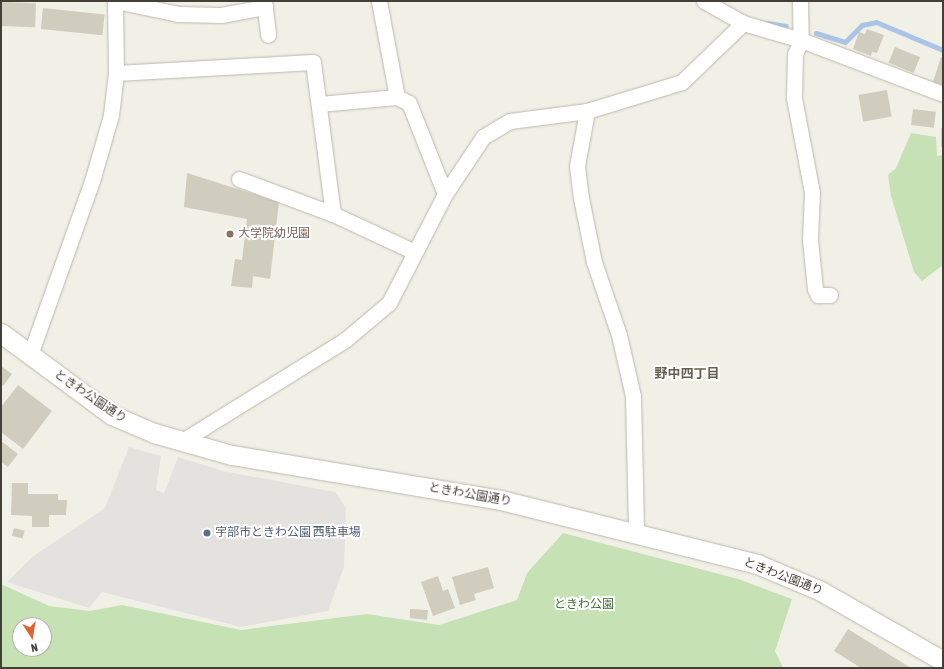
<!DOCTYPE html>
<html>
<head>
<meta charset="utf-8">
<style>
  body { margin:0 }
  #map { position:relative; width:944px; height:669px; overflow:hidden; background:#f1f0e7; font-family:"Asap Condensed","Noto Sans JP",sans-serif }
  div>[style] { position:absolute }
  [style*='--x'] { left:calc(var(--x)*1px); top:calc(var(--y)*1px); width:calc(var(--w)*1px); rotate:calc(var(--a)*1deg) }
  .green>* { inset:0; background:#c6e1b4 }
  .parking>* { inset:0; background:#e3e2de }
  .stream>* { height:5px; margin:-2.5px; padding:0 2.5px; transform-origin:2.5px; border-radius:2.5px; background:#aac4e7 }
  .building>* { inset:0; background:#d1cdbe; transform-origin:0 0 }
  .roads { filter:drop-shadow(0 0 1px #bbb8ab) drop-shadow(0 0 1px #bbb8ab) }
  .minor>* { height:15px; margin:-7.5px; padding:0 7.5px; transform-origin:7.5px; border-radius:7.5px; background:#fff }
  .tertiary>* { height:19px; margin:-9.5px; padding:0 9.5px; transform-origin:9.5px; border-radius:9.5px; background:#fff }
  .dots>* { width:11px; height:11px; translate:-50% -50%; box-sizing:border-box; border:2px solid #fff; border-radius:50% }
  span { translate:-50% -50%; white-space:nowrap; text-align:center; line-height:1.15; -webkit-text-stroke:4px #fff; paint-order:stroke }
  .education-label { font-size:12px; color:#785e54 }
  .left { translate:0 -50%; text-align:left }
  .street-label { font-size:12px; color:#434037 }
  .service-label { font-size:12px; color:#4e5e75 }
  .park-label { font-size:12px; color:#3f6d31 }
  .neighbourhood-label { font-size:13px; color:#655f4f; font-weight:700 }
  .frame { position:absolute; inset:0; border:2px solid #434037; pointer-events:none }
  .north { position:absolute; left:12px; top:617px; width:40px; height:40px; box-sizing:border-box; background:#fff; border:1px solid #b4b3af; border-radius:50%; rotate:168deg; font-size:11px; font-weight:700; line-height:16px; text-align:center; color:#434037 }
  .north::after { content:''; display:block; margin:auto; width:14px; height:18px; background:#df6530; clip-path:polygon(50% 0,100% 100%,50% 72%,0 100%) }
</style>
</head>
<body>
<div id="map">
  <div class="green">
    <i style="clip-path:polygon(911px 133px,936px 137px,937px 156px,943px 155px,943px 265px,922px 281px,914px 272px,891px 196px,888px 175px,896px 168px)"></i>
    <i style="clip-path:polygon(evenodd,563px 533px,738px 579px,792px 599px,775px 651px,783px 668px,1px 668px,1px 584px,49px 606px,90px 611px,122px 605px,241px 630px,367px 614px,439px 625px,517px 600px,527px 573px,563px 533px,20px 625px,44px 625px,44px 649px,20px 649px,20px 625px)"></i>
  </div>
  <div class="parking">
    <i style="clip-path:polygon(129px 447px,161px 456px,156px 490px,164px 493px,178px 457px,223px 471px,335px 492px,346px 508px,344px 567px,328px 611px,241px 627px,102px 592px,89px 608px,7px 582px,32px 557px,105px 508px)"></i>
  </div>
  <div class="stream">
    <i style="--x:767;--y:23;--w:19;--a:9"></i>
    <i style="--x:816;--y:33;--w:30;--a:17"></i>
    <i style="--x:845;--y:42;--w:24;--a:-45"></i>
    <i style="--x:862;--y:25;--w:14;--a:-12"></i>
    <i style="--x:876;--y:22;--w:73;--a:22.7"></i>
  </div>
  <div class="building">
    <i style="left:1px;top:2px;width:35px;height:24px;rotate:2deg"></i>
    <i style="left:43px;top:8px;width:62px;height:21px;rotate:6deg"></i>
    <i style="clip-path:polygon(867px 29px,884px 35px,877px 53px,872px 52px,871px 56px,853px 49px,859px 32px,865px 34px)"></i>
    <i style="left:895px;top:47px;width:27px;height:17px;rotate:22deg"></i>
    <i style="clip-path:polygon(941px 57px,943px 58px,943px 85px,933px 82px)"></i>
    <i style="left:887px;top:90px;width:27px;height:29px;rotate:80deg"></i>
    <i style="left:913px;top:109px;width:23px;height:16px;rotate:7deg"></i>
    <i style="left:941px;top:128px;width:2px;height:19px"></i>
    <i style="clip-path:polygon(187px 173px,279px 202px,270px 279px,253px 276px,252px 288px,231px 286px,235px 259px,242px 260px,247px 219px,184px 207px)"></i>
    <i style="clip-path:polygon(1px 366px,12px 374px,3px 386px,1px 384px)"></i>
    <i style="clip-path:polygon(18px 385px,52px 411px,23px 449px,1px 432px,1px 407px)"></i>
    <i style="clip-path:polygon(1px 441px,18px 454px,8px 467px,1px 462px)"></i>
    <i style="clip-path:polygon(12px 483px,28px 483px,28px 494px,58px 494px,58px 500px,67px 500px,66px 515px,49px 515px,49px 527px,32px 527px,32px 516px,11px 515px)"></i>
    <i style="left:14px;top:528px;width:11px;height:8px;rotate:15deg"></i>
    <i style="clip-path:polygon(488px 567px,494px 588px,474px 594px,476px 600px,460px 605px,452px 577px)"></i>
    <i style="clip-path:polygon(438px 576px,443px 591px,448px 589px,455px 608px,433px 616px,421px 582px)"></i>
    <i style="clip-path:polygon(410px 609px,428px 610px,427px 620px,410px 618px)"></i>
    <i style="clip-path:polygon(848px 629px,911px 668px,861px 668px,834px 651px)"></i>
  </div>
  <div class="roads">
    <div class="minor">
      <i style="--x:116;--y:1;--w:63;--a:11.8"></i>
      <i style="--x:178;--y:14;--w:43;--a:1.3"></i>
      <i style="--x:221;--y:15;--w:45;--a:-10.3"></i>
      <i style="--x:264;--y:1;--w:34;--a:83"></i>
      <i style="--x:379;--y:1;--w:98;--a:79.4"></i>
      <i style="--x:704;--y:1;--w:45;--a:29.4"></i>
      <i style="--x:743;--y:23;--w:60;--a:16.3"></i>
      <i style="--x:801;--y:40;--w:152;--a:20.8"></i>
      <i style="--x:800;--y:1;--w:39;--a:89"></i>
      <i style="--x:801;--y:40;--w:15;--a:113"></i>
      <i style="--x:795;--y:54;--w:44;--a:91.3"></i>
      <i style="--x:794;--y:98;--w:96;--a:79.2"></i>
      <i style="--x:812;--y:192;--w:48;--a:92.4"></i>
      <i style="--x:810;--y:240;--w:49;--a:84.2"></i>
      <i style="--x:815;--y:289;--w:7;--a:63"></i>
      <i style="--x:818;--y:295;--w:12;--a:0"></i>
      <i style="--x:116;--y:73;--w:197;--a:-3.2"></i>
      <i style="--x:313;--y:62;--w:153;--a:82.5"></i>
      <i style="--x:319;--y:104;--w:78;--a:-5.1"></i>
      <i style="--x:397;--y:97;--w:13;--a:27"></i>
      <i style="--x:409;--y:103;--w:98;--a:68.4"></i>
      <i style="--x:587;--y:111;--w:56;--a:100.3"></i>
      <i style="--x:577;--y:166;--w:32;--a:83"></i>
      <i style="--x:581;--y:198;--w:65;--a:78.5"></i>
      <i style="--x:594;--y:262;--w:77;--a:71.1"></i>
      <i style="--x:619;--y:335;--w:63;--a:77.1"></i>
      <i style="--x:633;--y:396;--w:137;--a:88.7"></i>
      <i style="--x:239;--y:179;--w:100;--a:20.4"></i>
      <i style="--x:333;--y:214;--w:90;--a:24.9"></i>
      <i style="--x:30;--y:355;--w:185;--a:-70.4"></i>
      <i style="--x:92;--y:181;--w:69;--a:-73.9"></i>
      <i style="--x:111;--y:115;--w:42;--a:-83.2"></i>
      <i style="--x:116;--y:73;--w:72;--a:-90.8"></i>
      <i style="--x:182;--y:441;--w:192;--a:-31.8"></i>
      <i style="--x:345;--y:340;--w:57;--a:-40.1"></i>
      <i style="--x:389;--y:303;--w:123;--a:-62.8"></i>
      <i style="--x:445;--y:194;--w:69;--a:-56.3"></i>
      <i style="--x:483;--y:137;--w:31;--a:-31"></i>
      <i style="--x:510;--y:121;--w:78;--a:-7.4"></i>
      <i style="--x:587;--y:111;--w:99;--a:-17"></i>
      <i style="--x:682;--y:82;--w:85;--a:-44"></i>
    </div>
    <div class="tertiary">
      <i style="--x:1;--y:333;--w:138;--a:36.5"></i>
      <i style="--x:112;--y:415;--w:46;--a:23.2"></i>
      <i style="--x:154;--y:433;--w:81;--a:15.8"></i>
      <i style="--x:232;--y:455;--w:273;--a:9.5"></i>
      <i style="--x:501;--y:500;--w:264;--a:14"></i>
      <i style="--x:757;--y:564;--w:67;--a:22.8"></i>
      <i style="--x:819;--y:590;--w:143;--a:29.8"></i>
    </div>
  </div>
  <div class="dots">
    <i style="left:230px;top:234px;background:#8d6e63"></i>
    <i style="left:207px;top:533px;background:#5c6f8a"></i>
  </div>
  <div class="education-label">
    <span class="left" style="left:238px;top:234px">大学院幼児園</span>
  </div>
  <div class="street-label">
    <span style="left:90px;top:397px;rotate:34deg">ときわ公園通り</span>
    <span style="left:470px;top:495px;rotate:10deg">ときわ公園通り</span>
    <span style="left:783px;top:577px;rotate:21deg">ときわ公園通り</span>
  </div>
  <div class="service-label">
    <span class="left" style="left:215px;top:533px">宇部市ときわ公園 西駐車場</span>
  </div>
  <div class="park-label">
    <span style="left:584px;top:605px">ときわ公園</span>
  </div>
  <div class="neighbourhood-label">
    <span style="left:687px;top:374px">野中四丁目</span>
  </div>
  <div class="frame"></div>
  <div class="north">N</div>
</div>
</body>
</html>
